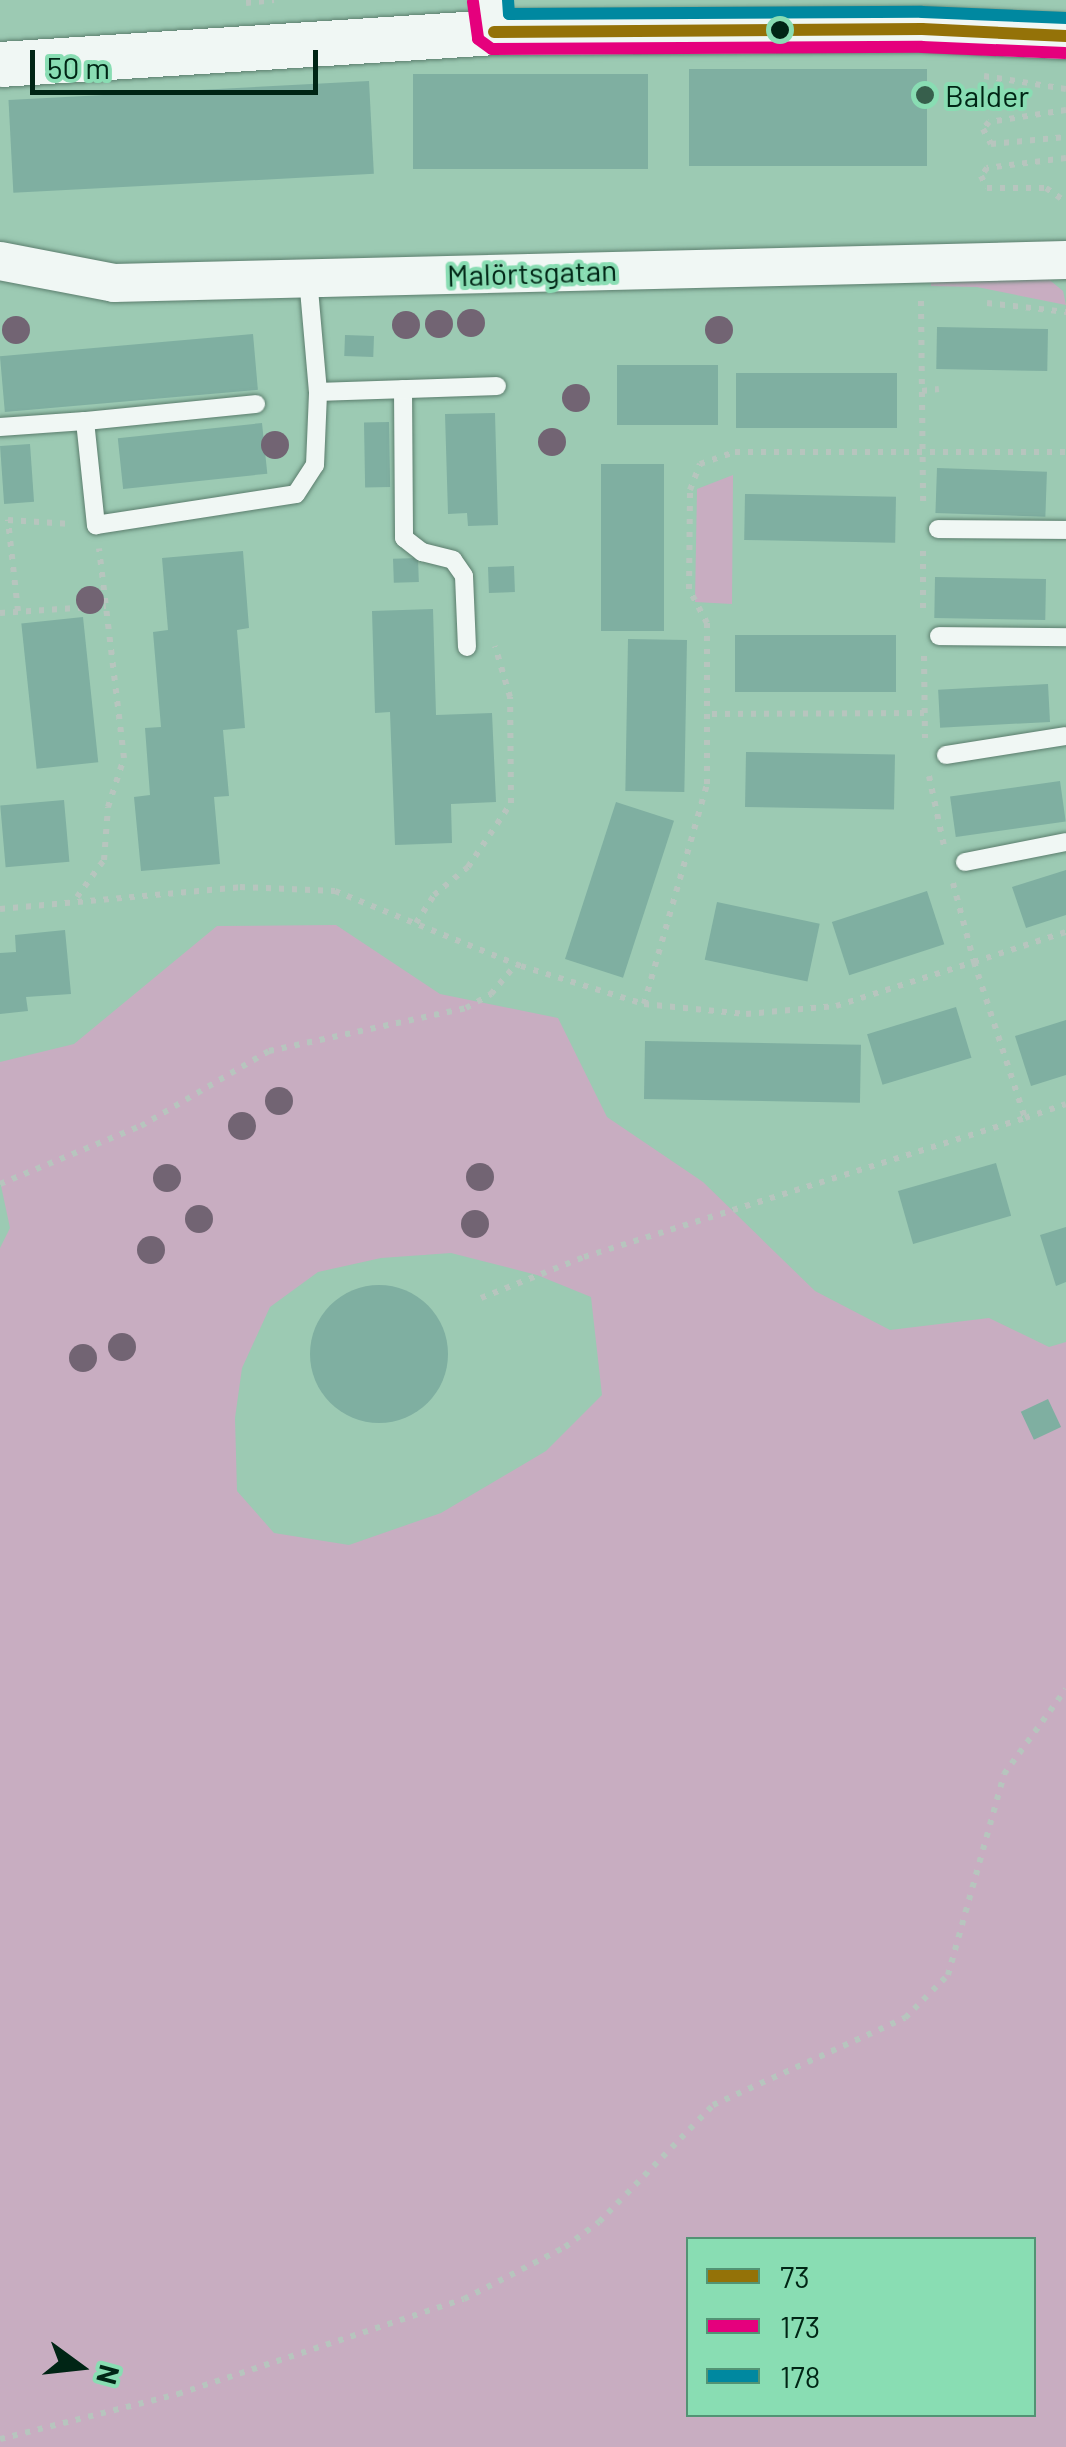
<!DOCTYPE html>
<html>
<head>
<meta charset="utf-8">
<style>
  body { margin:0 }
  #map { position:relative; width:1066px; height:2447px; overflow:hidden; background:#9ccab3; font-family:Barlow,sans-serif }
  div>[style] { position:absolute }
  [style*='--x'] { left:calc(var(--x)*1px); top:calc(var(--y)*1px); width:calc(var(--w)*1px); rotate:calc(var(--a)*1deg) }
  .green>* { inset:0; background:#c8adc1 }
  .building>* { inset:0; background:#7fafa1; transform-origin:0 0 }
  .round { border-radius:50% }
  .path>* { height:6px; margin-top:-3px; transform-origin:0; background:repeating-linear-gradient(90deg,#b7c5be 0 5px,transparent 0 13px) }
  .roads { filter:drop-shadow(0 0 2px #5b7d6d) drop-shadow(0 0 2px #5b7d6d) }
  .service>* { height:18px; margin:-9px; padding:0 9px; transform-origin:9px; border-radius:9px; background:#f0f7f4 }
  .minor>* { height:38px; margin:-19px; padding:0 19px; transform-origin:19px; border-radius:19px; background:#f0f7f4 }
  .tertiary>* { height:45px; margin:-22.5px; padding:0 22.5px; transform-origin:22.5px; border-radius:22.5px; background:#f0f7f4 }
  .bus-1>* { height:12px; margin:-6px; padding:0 6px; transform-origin:6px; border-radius:6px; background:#947208 }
  .bus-2>* { height:12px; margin:-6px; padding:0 6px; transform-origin:6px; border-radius:6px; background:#e5007d }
  .bus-3>* { height:12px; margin:-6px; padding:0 6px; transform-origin:6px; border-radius:6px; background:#0088a0 }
  .trees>* { width:28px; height:28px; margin:-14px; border-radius:50%; background:#726473 }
  .dots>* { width:28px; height:28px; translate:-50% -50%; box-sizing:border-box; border:5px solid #89ddb3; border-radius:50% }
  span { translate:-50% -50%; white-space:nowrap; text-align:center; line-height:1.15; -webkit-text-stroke:8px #89ddb3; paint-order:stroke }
  .poi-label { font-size:30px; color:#002515 }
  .left { translate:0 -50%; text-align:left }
  .street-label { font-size:30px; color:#002515 }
  .legend { position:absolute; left:686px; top:2237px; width:350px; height:180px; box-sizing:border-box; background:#89ddb3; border:2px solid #529374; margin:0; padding:12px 18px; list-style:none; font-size:30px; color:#002515 }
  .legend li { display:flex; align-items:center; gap:20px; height:50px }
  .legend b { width:50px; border:2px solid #529374 }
  .north { position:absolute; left:30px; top:2317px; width:100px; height:100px; -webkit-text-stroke:8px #89ddb3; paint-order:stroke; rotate:105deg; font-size:28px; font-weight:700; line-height:40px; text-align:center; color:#002515 }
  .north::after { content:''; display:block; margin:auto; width:35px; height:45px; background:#002515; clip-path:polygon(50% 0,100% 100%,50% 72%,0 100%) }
  .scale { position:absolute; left:30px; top:50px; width:288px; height:45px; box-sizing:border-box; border:5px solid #002515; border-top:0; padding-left:12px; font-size:30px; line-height:35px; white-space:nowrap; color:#002515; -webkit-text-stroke:8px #89ddb3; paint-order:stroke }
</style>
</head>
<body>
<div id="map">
  <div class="green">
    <i style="clip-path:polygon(1046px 277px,1063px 291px,1066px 305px,977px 287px,931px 286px,931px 279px)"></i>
    <i style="clip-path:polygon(733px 475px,732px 604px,695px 602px,697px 489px)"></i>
    <i style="clip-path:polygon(evenodd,336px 925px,440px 994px,558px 1018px,607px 1117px,703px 1182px,815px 1291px,890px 1330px,989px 1318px,1049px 1347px,1066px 1342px,1066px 2447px,0 2447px,0 1248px,10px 1228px,0 1181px,0 1062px,74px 1044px,217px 926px,336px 925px,451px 1253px,537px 1275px,591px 1297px,602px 1395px,546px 1451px,441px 1513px,349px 1545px,274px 1533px,237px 1491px,235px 1418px,242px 1368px,270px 1307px,318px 1272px,381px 1258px,451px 1253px,336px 925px,688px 2240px,1034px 2240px,1034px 2414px,688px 2414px,688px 2240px)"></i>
  </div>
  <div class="building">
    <i style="left:689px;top:69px;width:238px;height:97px"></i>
    <i style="left:648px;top:74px;width:95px;height:235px;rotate:90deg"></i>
    <i style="left:369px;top:81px;width:93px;height:361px;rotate:87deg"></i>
    <i style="left:937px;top:327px;width:111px;height:42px;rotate:1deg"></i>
    <i style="left:253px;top:334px;width:56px;height:254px;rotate:85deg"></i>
    <i style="left:345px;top:335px;width:29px;height:21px;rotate:2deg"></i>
    <i style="left:617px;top:365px;width:101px;height:60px"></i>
    <i style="left:897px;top:373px;width:55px;height:161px;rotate:90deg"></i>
    <i style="clip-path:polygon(495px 413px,498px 525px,468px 526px,467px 513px,448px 514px,445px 414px)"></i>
    <i style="left:389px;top:422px;width:65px;height:25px;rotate:89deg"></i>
    <i style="left:262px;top:423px;width:51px;height:145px;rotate:84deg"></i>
    <i style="left:30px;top:444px;width:58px;height:30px;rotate:86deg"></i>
    <i style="left:601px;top:464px;width:63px;height:167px"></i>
    <i style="left:937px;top:468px;width:110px;height:45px;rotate:2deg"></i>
    <i style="left:745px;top:494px;width:151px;height:46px;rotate:1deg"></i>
    <i style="clip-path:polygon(243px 551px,249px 628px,237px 630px,245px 728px,223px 730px,229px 796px,214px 797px,220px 864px,141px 871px,134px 797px,150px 795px,145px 728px,161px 727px,153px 632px,168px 630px,162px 558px)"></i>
    <i style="left:418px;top:558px;width:24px;height:25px;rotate:88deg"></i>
    <i style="left:514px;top:566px;width:26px;height:26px;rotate:88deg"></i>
    <i style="left:935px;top:577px;width:111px;height:41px;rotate:1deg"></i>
    <i style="clip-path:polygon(433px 609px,436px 715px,492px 713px,496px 802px,451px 804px,452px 843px,395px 845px,390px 712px,375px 713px,372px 611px)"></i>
    <i style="left:83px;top:617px;width:146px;height:62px;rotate:84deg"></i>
    <i style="left:735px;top:635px;width:161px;height:57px"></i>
    <i style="left:628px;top:639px;width:59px;height:152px;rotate:1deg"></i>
    <i style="left:1048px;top:684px;width:38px;height:110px;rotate:87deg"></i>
    <i style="left:746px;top:752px;width:149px;height:55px;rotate:1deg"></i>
    <i style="left:1060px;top:781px;width:41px;height:111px;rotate:82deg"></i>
    <i style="left:64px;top:800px;width:62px;height:64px;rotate:85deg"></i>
    <i style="left:616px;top:802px;width:61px;height:165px;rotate:18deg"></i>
    <i style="clip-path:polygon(1066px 870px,1066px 915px,1026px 928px,1012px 887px)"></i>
    <i style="left:927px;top:891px;width:56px;height:100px;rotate:72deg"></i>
    <i style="left:717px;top:902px;width:105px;height:59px;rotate:12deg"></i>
    <i style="clip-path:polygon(65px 930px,71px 994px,26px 997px,28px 1011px,0 1014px,0 953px,16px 952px,15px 935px)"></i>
    <i style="left:956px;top:1007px;width:53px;height:93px;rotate:73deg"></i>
    <i style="clip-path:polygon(1066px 1020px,1066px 1075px,1031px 1086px,1015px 1036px)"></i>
    <i style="left:645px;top:1041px;width:216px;height:58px;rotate:1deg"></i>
    <i style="left:996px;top:1163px;width:55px;height:102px;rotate:74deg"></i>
    <i style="clip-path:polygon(1066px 1227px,1066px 1282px,1056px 1286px,1040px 1235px)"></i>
    <i class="round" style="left:310px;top:1285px;width:138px;height:138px"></i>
    <i style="left:1048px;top:1399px;width:31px;height:30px;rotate:65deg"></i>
  </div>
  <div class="path">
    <i style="--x:246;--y:3;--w:28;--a:-6"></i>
    <i style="--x:984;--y:76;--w:83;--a:9"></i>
    <i style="--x:1066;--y:110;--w:78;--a:171.1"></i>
    <i style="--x:989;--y:122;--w:9;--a:131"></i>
    <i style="--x:983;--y:129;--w:17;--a:62"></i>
    <i style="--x:991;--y:144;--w:75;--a:-5.3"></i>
    <i style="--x:1066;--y:158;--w:80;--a:172.8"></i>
    <i style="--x:987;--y:168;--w:10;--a:127"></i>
    <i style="--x:981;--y:176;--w:13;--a:63"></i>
    <i style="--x:987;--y:188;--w:59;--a:0"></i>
    <i style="--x:1046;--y:188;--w:24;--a:35"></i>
    <i style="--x:921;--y:301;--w:207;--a:89.4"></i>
    <i style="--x:987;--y:303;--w:80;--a:6.5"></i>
    <i style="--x:922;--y:391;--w:17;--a:-7"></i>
    <i style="--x:923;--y:551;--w:62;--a:90"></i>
    <i style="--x:18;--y:611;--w:92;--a:-96.3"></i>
    <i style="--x:8;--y:520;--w:63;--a:3.6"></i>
    <i style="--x:0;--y:613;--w:106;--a:-3.8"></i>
    <i style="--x:924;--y:656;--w:82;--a:89.3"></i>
    <i style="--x:712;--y:714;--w:212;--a:-0.3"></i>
    <i style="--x:929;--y:776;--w:72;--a:77.9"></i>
    <i style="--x:953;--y:883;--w:82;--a:75.1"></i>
    <i style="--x:974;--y:962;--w:97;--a:-18.1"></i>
    <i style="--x:77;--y:897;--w:46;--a:-53.9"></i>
    <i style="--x:104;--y:860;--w:53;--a:-85.7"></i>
    <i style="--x:108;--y:807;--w:52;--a:-71.9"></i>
    <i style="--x:124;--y:758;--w:211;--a:-96.8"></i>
    <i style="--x:0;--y:909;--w:241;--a:-5.2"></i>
    <i style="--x:240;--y:887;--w:95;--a:2.4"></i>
    <i style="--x:335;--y:891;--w:201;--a:22"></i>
    <i style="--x:521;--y:966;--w:129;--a:17.2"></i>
    <i style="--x:644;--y:1004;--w:102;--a:5.6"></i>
    <i style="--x:746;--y:1014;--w:90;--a:-5.1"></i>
    <i style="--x:836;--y:1006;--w:145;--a:-17.7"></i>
    <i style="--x:974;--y:962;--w:164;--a:71.9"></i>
    <i style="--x:1025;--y:1118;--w:43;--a:-18.9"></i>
    <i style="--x:416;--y:923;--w:33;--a:-57"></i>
    <i style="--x:434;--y:895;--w:44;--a:-39.5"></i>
    <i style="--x:468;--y:867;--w:77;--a:-56.1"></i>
    <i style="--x:511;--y:803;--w:106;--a:-90.5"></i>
    <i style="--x:510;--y:697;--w:53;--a:-106.4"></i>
    <i style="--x:644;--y:1004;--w:229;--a:-74"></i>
    <i style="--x:707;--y:784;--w:161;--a:-90"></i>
    <i style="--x:707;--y:623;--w:38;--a:-118"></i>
    <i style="--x:689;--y:589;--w:99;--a:-89.4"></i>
    <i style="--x:690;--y:490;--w:28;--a:-69"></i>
    <i style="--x:700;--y:464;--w:37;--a:-19"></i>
    <i style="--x:735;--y:452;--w:331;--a:0"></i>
    <i style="--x:0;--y:1184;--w:152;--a:-22.4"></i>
    <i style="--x:141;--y:1126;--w:148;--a:-30.4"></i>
    <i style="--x:269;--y:1051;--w:202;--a:-12.3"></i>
    <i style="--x:466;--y:1008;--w:29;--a:-29"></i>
    <i style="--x:491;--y:994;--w:39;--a:-50"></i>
    <i style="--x:481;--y:1298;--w:111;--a:-21.7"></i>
    <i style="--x:584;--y:1257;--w:462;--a:-17.5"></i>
    <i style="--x:0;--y:2439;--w:184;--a:-14.2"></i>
    <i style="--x:178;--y:2394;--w:301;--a:-18.4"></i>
    <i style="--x:464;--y:2299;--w:114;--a:-27.2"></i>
    <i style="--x:565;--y:2247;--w:42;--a:-36.3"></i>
    <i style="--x:599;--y:2222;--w:163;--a:-45.7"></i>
    <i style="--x:713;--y:2105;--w:211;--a:-24.4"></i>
    <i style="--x:905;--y:2018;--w:61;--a:-45"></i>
    <i style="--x:948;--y:1975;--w:209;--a:-74.4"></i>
    <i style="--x:1004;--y:1774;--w:105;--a:-53.9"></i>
  </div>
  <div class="roads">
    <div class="service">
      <i style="--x:403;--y:389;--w:149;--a:89.6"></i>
      <i style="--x:404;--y:538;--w:23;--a:38"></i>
      <i style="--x:422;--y:552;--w:32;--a:14"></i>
      <i style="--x:453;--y:560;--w:19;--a:55"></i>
      <i style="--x:464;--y:576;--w:71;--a:87.6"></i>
      <i style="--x:318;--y:392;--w:179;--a:-1.9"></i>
      <i style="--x:256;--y:404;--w:172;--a:174.3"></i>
      <i style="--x:85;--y:421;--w:105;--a:84"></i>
      <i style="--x:96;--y:525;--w:202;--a:-8.8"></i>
      <i style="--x:296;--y:494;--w:35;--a:-57"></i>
      <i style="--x:315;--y:465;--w:73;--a:-87.6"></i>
      <i style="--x:318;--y:392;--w:114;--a:-95"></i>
      <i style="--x:0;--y:427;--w:85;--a:-4"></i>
      <i style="--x:938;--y:529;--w:128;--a:0.4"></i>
      <i style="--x:939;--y:636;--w:127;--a:0.5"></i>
      <i style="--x:946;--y:755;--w:121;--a:-9"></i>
      <i style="--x:965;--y:862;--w:103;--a:-11.2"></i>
    </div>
    <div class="minor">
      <i style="--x:490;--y:0;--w:32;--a:83"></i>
      <i style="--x:0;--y:261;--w:116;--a:10.9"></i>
      <i style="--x:114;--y:283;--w:952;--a:-1.38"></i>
    </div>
    <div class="tertiary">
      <i style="--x:0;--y:64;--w:495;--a:-3.7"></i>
      <i style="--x:494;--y:32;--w:428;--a:-0.4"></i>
      <i style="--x:922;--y:29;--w:144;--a:2.8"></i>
    </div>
  </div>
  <div class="bus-1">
    <i style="--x:494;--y:32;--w:428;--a:-0.4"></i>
    <i style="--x:922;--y:29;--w:144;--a:2.8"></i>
  </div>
  <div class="bus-2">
    <i style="--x:473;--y:2;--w:37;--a:82"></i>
    <i style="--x:478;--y:39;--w:17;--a:36"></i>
    <i style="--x:492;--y:49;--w:430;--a:-0.3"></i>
    <i style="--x:922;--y:47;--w:143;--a:2.4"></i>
  </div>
  <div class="bus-3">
    <i style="--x:508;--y:0;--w:14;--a:86"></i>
    <i style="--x:509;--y:14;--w:413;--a:-0.3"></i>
    <i style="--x:922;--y:12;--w:144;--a:2.4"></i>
  </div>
  <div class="trees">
    <i style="left:471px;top:323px"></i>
    <i style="left:439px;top:324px"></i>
    <i style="left:406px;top:325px"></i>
    <i style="left:16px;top:330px"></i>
    <i style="left:719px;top:330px"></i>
    <i style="left:576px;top:398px"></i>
    <i style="left:552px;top:442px"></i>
    <i style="left:275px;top:445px"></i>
    <i style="left:90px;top:600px"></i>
    <i style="left:279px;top:1101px"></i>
    <i style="left:242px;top:1126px"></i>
    <i style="left:480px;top:1177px"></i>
    <i style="left:167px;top:1178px"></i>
    <i style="left:199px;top:1219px"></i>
    <i style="left:475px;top:1224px"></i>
    <i style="left:151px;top:1250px"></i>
    <i style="left:122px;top:1347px"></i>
    <i style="left:83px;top:1358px"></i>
  </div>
  <div class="dots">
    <i style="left:780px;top:30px;background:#002515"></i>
    <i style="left:925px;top:95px;background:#375f4c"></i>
  </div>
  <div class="poi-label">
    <span class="left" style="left:945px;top:95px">Balder</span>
  </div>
  <div class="street-label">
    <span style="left:532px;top:272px;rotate:-2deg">Malörtsgatan</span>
  </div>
  <ul class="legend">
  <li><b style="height:12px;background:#947208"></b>73</li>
  <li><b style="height:12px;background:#e5007d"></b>173</li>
  <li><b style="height:12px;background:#0088a0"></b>178</li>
  </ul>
  <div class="north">N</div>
  <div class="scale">50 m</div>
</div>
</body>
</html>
